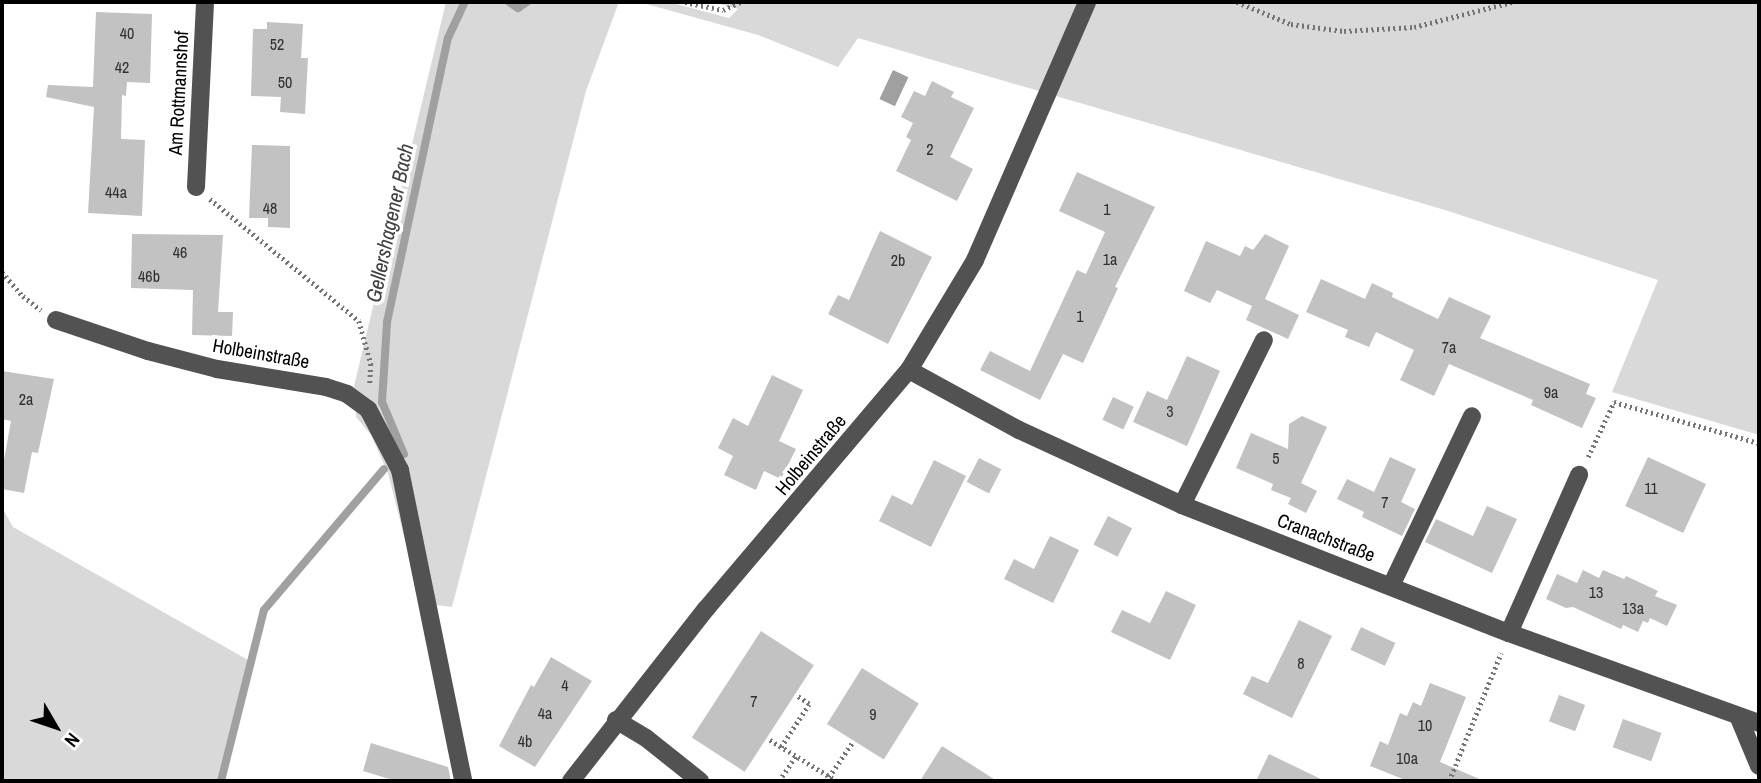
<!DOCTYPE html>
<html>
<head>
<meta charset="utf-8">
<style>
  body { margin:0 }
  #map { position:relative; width:1761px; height:783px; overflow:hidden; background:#fff; font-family:"Archivo Narrow",sans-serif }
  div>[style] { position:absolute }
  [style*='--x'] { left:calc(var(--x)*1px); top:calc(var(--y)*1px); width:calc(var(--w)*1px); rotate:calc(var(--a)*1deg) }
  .green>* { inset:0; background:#d9d9d9 }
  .water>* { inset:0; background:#a0a0a0; transform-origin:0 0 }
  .stream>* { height:8px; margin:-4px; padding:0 4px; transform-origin:4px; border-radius:4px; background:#a0a0a0 }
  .building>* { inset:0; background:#c2c2c2; transform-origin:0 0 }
  .path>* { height:4.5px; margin-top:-2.25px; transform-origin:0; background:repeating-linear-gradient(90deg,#747474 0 2px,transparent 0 5.5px) }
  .minor>* { height:18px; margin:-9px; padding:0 9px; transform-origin:9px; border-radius:9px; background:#525252 }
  span { translate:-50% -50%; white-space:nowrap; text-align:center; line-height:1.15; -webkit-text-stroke:7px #fff; paint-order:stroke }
  .number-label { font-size:16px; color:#303030 }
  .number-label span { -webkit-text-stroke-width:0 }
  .street-label { font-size:19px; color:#000 }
  .water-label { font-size:21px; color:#414141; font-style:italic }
  .frame { position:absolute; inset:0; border:4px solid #000; pointer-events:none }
  .north { position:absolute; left:21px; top:692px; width:70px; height:70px; -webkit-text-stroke:5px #fff; paint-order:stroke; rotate:129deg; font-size:19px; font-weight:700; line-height:28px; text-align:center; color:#000 }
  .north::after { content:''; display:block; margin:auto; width:24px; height:32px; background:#000; clip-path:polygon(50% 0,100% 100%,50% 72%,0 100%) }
</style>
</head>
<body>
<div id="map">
  <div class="green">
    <i style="clip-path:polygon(446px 2px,619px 2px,586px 91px,452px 607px,421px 603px,388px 473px,371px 435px,356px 417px,354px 386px)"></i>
    <i style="clip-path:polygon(639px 2px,669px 2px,729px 18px,738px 9px,713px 2px,1759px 2px,1759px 435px,1612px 392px,1658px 280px,1445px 210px,858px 38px,838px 67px,758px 35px)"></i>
    <i style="clip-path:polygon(2px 507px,13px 527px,248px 660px,217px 781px,2px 781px)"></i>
  </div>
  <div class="water">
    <i style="left:893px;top:70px;width:17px;height:32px;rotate:25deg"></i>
  </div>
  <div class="stream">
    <i style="--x:509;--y:2;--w:11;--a:34"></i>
    <i style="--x:518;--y:8;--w:11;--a:-34"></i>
    <i style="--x:404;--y:454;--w:56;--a:-112.9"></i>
    <i style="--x:382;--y:402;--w:80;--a:-86.4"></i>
    <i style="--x:387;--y:322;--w:290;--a:-77.9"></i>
    <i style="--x:448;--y:38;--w:40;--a:-65"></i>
    <i style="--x:221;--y:781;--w:176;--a:-75.9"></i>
    <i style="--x:264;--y:610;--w:185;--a:-49.6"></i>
  </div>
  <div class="building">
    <i style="clip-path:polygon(96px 12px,152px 14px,150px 83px,127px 82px,126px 96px,122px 95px,121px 139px,145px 140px,142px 216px,88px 213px,94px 107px,46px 97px,48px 85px,93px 87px)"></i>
    <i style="clip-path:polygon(267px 22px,303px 24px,301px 58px,308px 58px,305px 114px,280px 112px,281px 97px,251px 96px,253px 29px,267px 29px)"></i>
    <i style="clip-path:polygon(932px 81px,954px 92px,951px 97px,974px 108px,950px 157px,973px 169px,957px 201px,896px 171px,911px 140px,906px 137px,913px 123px,901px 117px,914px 91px,925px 96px)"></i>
    <i style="clip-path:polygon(252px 145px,290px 146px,290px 228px,268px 227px,268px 218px,249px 218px)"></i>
    <i style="clip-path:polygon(1077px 172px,1155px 207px,1115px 287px,1118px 288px,1083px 363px,1063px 354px,1040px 400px,980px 370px,990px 351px,1030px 371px,1077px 270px,1086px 274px,1105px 232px,1059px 211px)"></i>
    <i style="clip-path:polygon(880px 231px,932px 257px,888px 344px,828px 314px,838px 295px,849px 300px)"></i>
    <i style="clip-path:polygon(132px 234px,223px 235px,218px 312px,233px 312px,232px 336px,192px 335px,193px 290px,131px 288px)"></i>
    <i style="clip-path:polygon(1265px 234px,1289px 246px,1265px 299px,1299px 315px,1288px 339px,1246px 320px,1252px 306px,1217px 290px,1210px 303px,1184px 291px,1206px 241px,1240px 256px,1245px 246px,1253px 250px)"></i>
    <i style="clip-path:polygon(1321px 279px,1365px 299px,1372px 283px,1393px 293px,1392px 297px,1438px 319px,1449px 297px,1491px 316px,1480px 338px,1590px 384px,1586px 394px,1596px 398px,1582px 428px,1531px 405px,1533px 400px,1449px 364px,1434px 396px,1400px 380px,1414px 350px,1376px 332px,1369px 347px,1345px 337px,1348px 330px,1306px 312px)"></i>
    <i style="clip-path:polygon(1187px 356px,1220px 371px,1187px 446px,1133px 422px,1147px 391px,1167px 400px)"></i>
    <i style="clip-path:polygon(2px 371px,54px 379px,38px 453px,32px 452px,24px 493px,2px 489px,2px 471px,11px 421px,2px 419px)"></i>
    <i style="clip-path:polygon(772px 375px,803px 390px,779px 441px,796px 449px,781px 479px,764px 471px,756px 490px,724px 475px,733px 456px,718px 448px,733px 418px,748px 426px)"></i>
    <i style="left:1113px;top:397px;width:23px;height:25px;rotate:25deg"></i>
    <i style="clip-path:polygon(1302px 416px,1327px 427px,1301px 483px,1317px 491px,1306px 513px,1288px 504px,1291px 498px,1271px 490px,1273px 484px,1236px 468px,1251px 433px,1288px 449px,1289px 424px)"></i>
    <i style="clip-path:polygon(1390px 457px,1416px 469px,1401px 502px,1415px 509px,1402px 536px,1362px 517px,1364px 512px,1337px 499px,1347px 479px,1374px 492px)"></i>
    <i style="left:1648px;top:457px;width:64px;height:54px;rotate:25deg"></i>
    <i style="left:979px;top:458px;width:25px;height:27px;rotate:27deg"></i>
    <i style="clip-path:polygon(934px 460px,966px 476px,931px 547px,879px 521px,892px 495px,912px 505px)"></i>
    <i style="clip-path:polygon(1487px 506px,1517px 519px,1492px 573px,1425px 542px,1436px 519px,1473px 536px)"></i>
    <i style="left:1108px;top:516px;width:27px;height:32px;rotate:27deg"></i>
    <i style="clip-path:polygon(1050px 536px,1079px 550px,1053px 603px,1004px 579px,1014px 559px,1034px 569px)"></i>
    <i style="clip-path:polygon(1583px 570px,1599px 578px,1603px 570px,1624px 579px,1626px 576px,1658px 591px,1655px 596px,1677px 605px,1667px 626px,1650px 618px,1648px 623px,1643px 621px,1638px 632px,1623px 625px,1621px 629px,1573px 607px,1566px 608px,1546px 599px,1557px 574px,1577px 583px)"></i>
    <i style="clip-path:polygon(1166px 591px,1196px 605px,1170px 660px,1111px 632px,1122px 610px,1150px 623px)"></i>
    <i style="clip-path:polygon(1299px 620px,1332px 636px,1292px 718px,1243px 694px,1252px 676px,1268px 683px)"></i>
    <i style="left:1361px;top:627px;width:38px;height:25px;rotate:25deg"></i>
    <i style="left:761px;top:631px;width:63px;height:127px;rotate:33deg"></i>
    <i style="clip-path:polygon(551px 657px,592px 681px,535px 767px,499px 746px,531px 685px,534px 687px)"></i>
    <i style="left:862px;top:668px;width:67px;height:66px;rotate:32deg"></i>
    <i style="clip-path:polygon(1430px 683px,1466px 697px,1440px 762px,1484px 781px,1408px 781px,1370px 766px,1380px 741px,1388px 745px,1400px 713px,1407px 716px,1413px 702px,1421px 706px)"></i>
    <i style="left:1559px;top:695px;width:28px;height:28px;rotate:21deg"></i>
    <i style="left:1623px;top:719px;width:41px;height:30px;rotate:20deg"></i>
    <i style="clip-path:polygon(371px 743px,448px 767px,451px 781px,396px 781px,363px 771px)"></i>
    <i style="clip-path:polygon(942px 746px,997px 781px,920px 781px)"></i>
    <i style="clip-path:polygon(1269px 754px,1325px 781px,1256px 781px)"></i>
  </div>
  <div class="path">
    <i style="--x:685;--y:2;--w:39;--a:12"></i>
    <i style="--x:723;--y:10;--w:19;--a:-25"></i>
    <i style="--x:1237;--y:2;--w:58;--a:22.2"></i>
    <i style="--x:1291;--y:24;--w:53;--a:7.5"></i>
    <i style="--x:1344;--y:31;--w:70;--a:-3.3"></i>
    <i style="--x:1414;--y:27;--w:101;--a:-14.3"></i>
    <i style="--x:210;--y:199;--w:193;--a:39.3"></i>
    <i style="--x:359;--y:321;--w:45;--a:74.4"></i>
    <i style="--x:371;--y:364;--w:20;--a:93"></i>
    <i style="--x:2;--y:272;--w:32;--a:49"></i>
    <i style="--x:23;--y:296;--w:23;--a:38"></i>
    <i style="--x:1588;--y:457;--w:61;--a:-64.7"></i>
    <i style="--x:1614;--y:402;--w:151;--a:15.8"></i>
    <i style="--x:770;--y:740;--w:79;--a:31.5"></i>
    <i style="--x:781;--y:747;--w:51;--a:-56.9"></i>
    <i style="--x:809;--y:704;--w:14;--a:-146"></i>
    <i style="--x:829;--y:777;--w:41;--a:-55.9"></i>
    <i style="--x:779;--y:781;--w:30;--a:-56"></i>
    <i style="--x:1449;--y:781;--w:138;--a:-67.9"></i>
  </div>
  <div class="minor">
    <i style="--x:196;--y:187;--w:185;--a:-87.2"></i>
    <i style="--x:56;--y:320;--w:97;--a:18.6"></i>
    <i style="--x:148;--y:351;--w:71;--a:14.6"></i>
    <i style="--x:217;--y:369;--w:110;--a:9.4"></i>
    <i style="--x:326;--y:387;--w:22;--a:18"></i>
    <i style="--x:347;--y:394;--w:26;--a:36"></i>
    <i style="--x:368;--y:409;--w:69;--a:62.3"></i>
    <i style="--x:400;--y:470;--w:317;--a:78.5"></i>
    <i style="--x:909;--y:370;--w:125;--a:28.6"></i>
    <i style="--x:1019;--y:430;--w:179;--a:24.7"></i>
    <i style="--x:1182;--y:505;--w:351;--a:21.4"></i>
    <i style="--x:1509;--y:633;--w:266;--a:19.8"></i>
    <i style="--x:1182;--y:505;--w:184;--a:-63.6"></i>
    <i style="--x:1391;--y:586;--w:188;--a:-64.5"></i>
    <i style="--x:1509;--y:633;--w:173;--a:-66.1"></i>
    <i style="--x:1739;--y:718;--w:52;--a:67.4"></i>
    <i style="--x:616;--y:720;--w:35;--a:31"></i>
    <i style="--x:646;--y:738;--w:69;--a:38.5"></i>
    <i style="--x:571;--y:781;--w:219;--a:-51.9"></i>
    <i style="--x:706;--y:609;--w:314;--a:-49.7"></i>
    <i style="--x:909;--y:370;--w:128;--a:-59"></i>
    <i style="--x:975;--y:260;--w:281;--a:-66.5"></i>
  </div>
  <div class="number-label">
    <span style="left:127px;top:33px">40</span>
    <span style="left:277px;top:44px">52</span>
    <span style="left:122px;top:67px">42</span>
    <span style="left:285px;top:82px">50</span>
    <span style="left:930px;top:149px">2</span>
    <span style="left:116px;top:192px">44a</span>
    <span style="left:270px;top:208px">48</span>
    <span style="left:1107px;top:209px">1</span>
    <span style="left:180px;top:252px">46</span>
    <span style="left:1110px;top:259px">1a</span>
    <span style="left:898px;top:260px">2b</span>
    <span style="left:149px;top:276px">46b</span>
    <span style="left:1080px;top:316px">1</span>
    <span style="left:1449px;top:347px">7a</span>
    <span style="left:1551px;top:392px">9a</span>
    <span style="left:26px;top:399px">2a</span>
    <span style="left:1170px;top:411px">3</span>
    <span style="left:1276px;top:458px">5</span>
    <span style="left:1651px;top:488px">11</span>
    <span style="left:1385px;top:502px">7</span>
    <span style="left:1596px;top:592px">13</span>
    <span style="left:1633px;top:608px">13a</span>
    <span style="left:1301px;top:663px">8</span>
    <span style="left:565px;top:685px">4</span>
    <span style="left:754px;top:701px">7</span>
    <span style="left:545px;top:713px">4a</span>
    <span style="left:873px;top:714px">9</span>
    <span style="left:1425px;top:725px">10</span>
    <span style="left:525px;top:741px">4b</span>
    <span style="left:1407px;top:758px">10a</span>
  </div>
  <div class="street-label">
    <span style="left:179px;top:93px;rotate:-87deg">Am Rottmannshof</span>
    <span style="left:261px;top:354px;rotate:10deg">Holbeinstraße</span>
    <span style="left:811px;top:455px;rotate:-50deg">Holbeinstraße</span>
    <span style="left:1326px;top:538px;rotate:21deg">Cranachstraße</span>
  </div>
  <div class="water-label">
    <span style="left:390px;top:223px;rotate:-78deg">Gellershagener Bach</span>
  </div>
  <div class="frame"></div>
  <div class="north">N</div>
</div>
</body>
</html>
